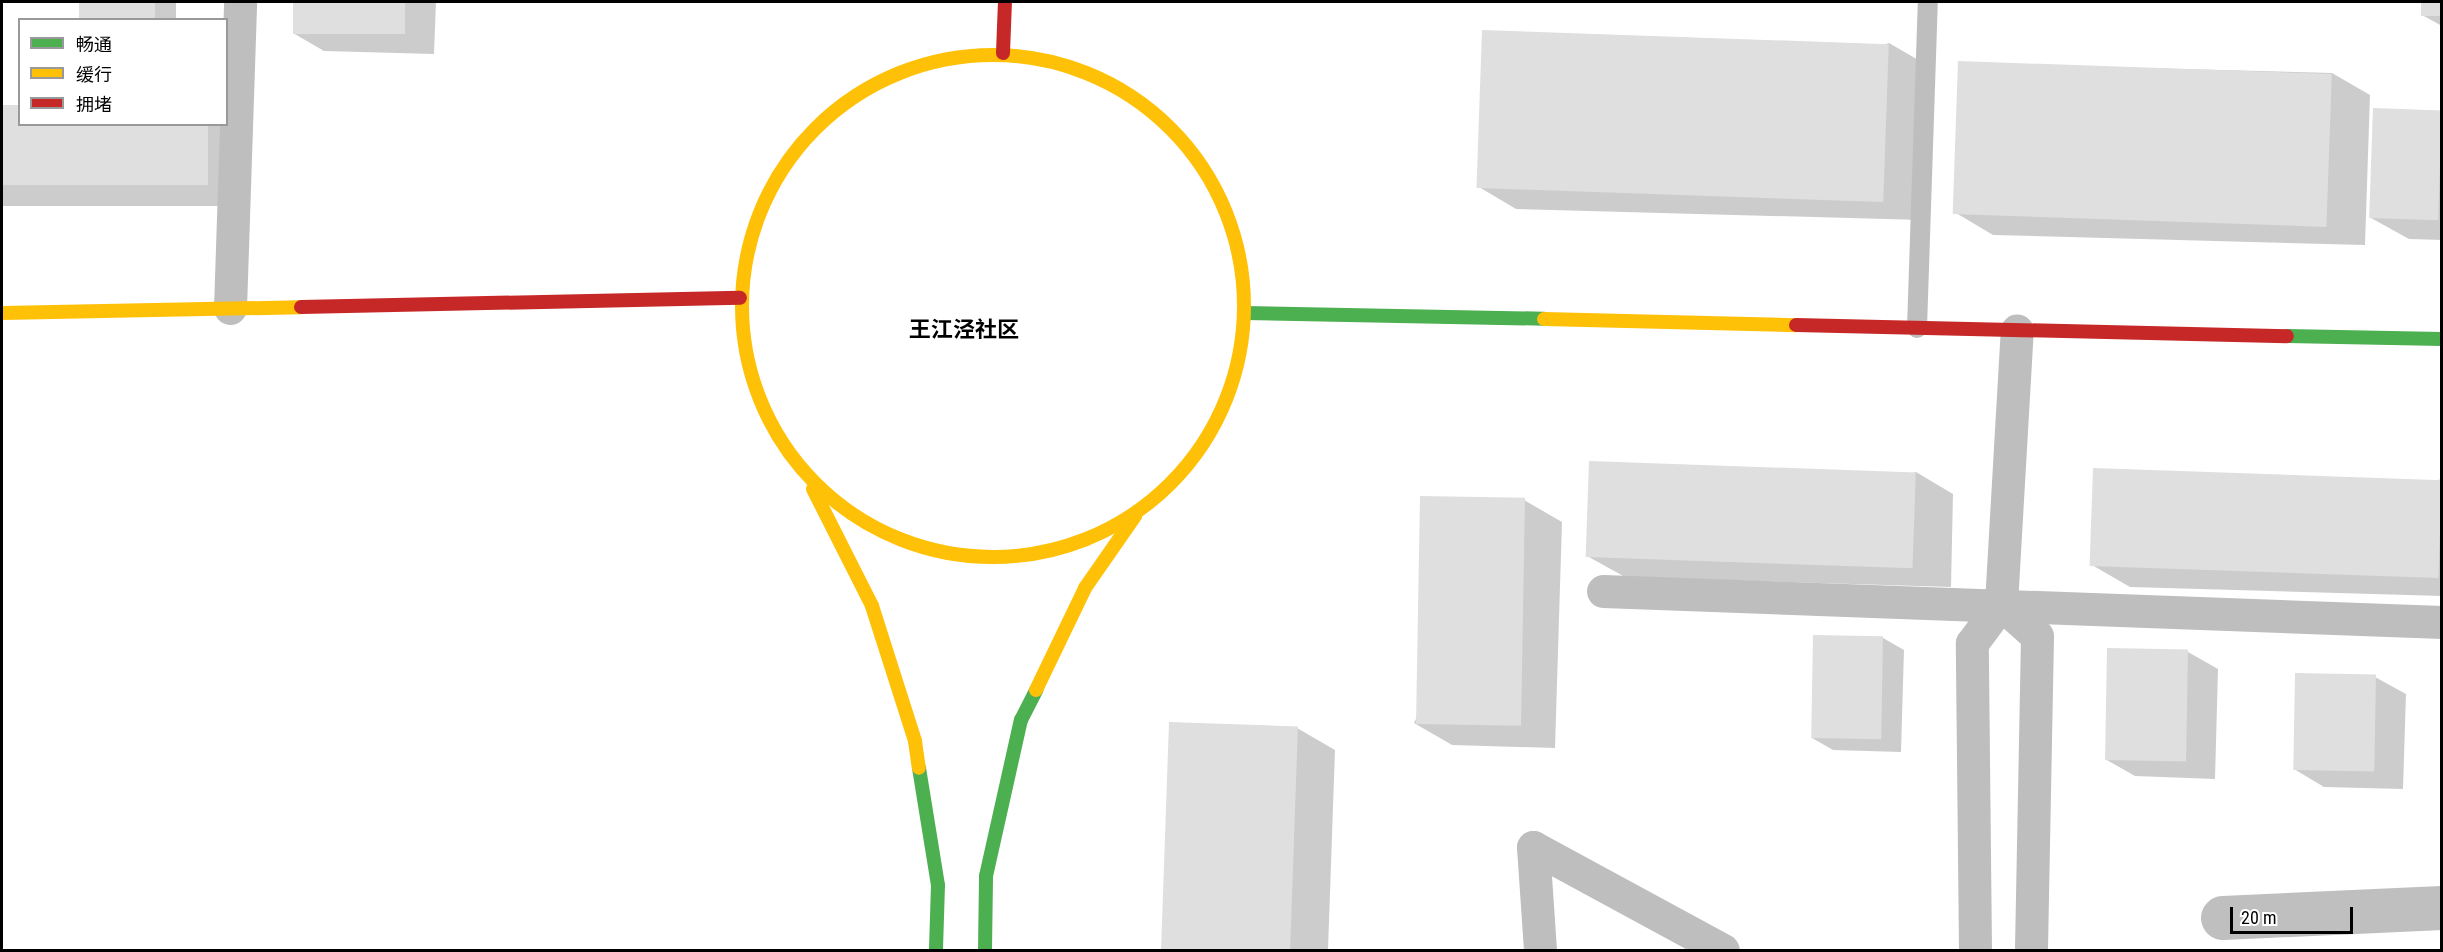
<!DOCTYPE html>
<html>
<head>
<meta charset="utf-8">
<style>
  body { margin:0 }
  #map { position:relative; width:2443px; height:952px; overflow:hidden; background:#fff; font-family:"Roboto Condensed","Noto Sans SC",sans-serif }
  div>[style] { position:absolute }
  [style*='--x'] { left:calc(var(--x)*1px); top:calc(var(--y)*1px); width:calc(var(--w)*1px); rotate:calc(var(--a)*1deg) }
  .shadow>* { inset:0; background:#0003; transform-origin:0 0 }
  .canal>* { height:44px; margin:-22px; padding:0 22px; transform-origin:22px; border-radius:22px; background:#bfbfbf }
  .building>* { inset:0; background:#dfdfdf; transform-origin:0 0 }
  .lane>* { height:20px; margin:-10px; padding:0 10px; transform-origin:10px; border-radius:10px; background:#bebebe }
  .street>* { height:33px; margin:-16.5px; padding:0 16.5px; transform-origin:16.5px; border-radius:16.5px; background:#bebebe }
  .fast>* { height:14px; margin:-7px; padding:0 7px; transform-origin:7px; border-radius:7px; background:#4caf50 }
  .slow>* { height:14px; margin:-7px; padding:0 7px; transform-origin:7px; border-radius:7px; background:#ffc107 }
  .slow>.ring { margin:-7px; padding:0; box-sizing:content-box; background:none; border:14px solid #ffc107; border-radius:50% }
  .jam>* { height:14px; margin:-7px; padding:0 7px; transform-origin:7px; border-radius:7px; background:#c62828 }
  span { translate:-50% -50%; white-space:nowrap; text-align:center; line-height:1.15; -webkit-text-stroke:4.5px #fff; paint-order:stroke }
  .district-label { font-size:22px; color:#000; font-weight:700 }
  .frame { position:absolute; inset:0; border:3px solid #000; pointer-events:none }
  .legend { position:absolute; left:18px; top:18px; width:210px; height:108px; box-sizing:border-box; background:#fff; border:2px solid #999; margin:0; padding:8px 10px; list-style:none; font-size:18px; color:#000 }
  .legend li { display:flex; align-items:center; gap:12px; height:30px }
  .legend b { width:30px; border:2px solid #999 }
  .scale { position:absolute; left:2230px; top:907px; width:123px; height:27px; box-sizing:border-box; border:3px solid #000; border-top:0; padding-left:8px; font-size:18px; line-height:21px; white-space:nowrap; color:#000; -webkit-text-stroke:4px #fff; paint-order:stroke }
</style>
</head>
<body>
<div id="map">
  <div class="shadow">
    <i style="left:81px;top:2px;width:95px;height:18px"></i>
    <i style="clip-path:polygon(294px 2px,436px 2px,434px 54px,324px 51px,293px 33px)"></i>
    <i style="clip-path:polygon(2422px 2px,2442px 2px,2442px 26px,2422px 15px)"></i>
    <i style="clip-path:polygon(1889px 43px,1927px 65px,1922px 220px,1516px 209px,1479px 187px)"></i>
    <i style="clip-path:polygon(1960px 63px,2332px 73px,2370px 95px,2365px 245px,1993px 235px,1956px 213px)"></i>
    <i style="clip-path:polygon(2px 107px,20px 107px,20px 124px,226px 124px,245px 206px,2px 206px)"></i>
    <i style="clip-path:polygon(2442px 111px,2442px 240px,2409px 239px,2371px 218px)"></i>
    <i style="clip-path:polygon(1916px 472px,1953px 494px,1951px 587px,1625px 577px,1587px 556px)"></i>
    <i style="clip-path:polygon(2442px 479px,2442px 596px,2130px 587px,2092px 565px)"></i>
    <i style="clip-path:polygon(1524px 500px,1562px 522px,1555px 748px,1452px 745px,1414px 723px)"></i>
    <i style="clip-path:polygon(1883px 638px,1904px 650px,1901px 752px,1833px 750px,1812px 738px)"></i>
    <i style="clip-path:polygon(2188px 652px,2218px 669px,2215px 779px,2135px 776px,2105px 759px)"></i>
    <i style="clip-path:polygon(2375px 677px,2406px 694px,2403px 789px,2324px 787px,2294px 769px)"></i>
    <i style="clip-path:polygon(1170px 723px,1297px 728px,1335px 750px,1328px 950px,1162px 950px)"></i>
  </div>
  <div class="canal">
    <i style="--x:2223;--y:918;--w:219;--a:-2.6"></i>
  </div>
  <div class="building">
    <i style="left:79px;top:2px;width:76px;height:18px"></i>
    <i style="left:293px;top:2px;width:112px;height:32px"></i>
    <i style="left:2421px;top:2px;width:21px;height:14px"></i>
    <i style="left:1482px;top:30px;width:407px;height:158px;rotate:2deg"></i>
    <i style="left:1958px;top:61px;width:374px;height:153px;rotate:2deg"></i>
    <i style="clip-path:polygon(2px 105px,20px 105px,20px 124px,208px 124px,208px 185px,2px 185px)"></i>
    <i style="left:2373px;top:108px;width:69px;height:110px;rotate:2deg"></i>
    <i style="left:1589px;top:461px;width:327px;height:96px;rotate:2deg"></i>
    <i style="left:2093px;top:468px;width:349px;height:98px;rotate:2deg"></i>
    <i style="left:1420px;top:496px;width:105px;height:228px;rotate:1deg"></i>
    <i style="left:1813px;top:635px;width:70px;height:103px;rotate:1deg"></i>
    <i style="left:2107px;top:648px;width:81px;height:112px;rotate:1deg"></i>
    <i style="left:2295px;top:673px;width:81px;height:97px;rotate:1deg"></i>
    <i style="left:1169px;top:722px;width:129px;height:228px;rotate:2deg"></i>
  </div>
  <div class="lane">
    <i style="--x:1917;--y:328;--w:326;--a:-88.1"></i>
  </div>
  <div class="street">
    <i style="--x:230;--y:308;--w:306;--a:-88.1"></i>
    <i style="--x:1603;--y:591;--w:840;--a:2.12"></i>
    <i style="--x:2001;--y:604;--w:48;--a:41.6"></i>
    <i style="--x:2037;--y:636;--w:314;--a:91.1"></i>
    <i style="--x:1533;--y:847;--w:216;--a:28.5"></i>
    <i style="--x:1533;--y:847;--w:103;--a:86.1"></i>
    <i style="--x:1975;--y:950;--w:307;--a:-90.6"></i>
    <i style="--x:1972;--y:643;--w:49;--a:-53.4"></i>
    <i style="--x:2001;--y:604;--w:274;--a:-86.7"></i>
  </div>
  <div class="fast">
    <i style="--x:1245;--y:313;--w:299;--a:1.1"></i>
    <i style="--x:2287;--y:336;--w:155;--a:1.1"></i>
    <i style="--x:919;--y:768;--w:119;--a:80.8"></i>
    <i style="--x:938;--y:885;--w:65;--a:91.8"></i>
    <i style="--x:985;--y:950;--w:74;--a:-89.2"></i>
    <i style="--x:986;--y:876;--w:160;--a:-77.4"></i>
    <i style="--x:1021;--y:720;--w:34;--a:-63"></i>
  </div>
  <div class="slow">
    <i class="ring" style="left:742px;top:55px;width:488px;height:488px"></i>
    <i style="--x:2;--y:313;--w:299;--a:-1.1"></i>
    <i style="--x:1544;--y:319;--w:252;--a:1.4"></i>
    <i style="--x:813;--y:489;--w:131;--a:63.2"></i>
    <i style="--x:872;--y:606;--w:142;--a:72.3"></i>
    <i style="--x:915;--y:741;--w:27;--a:82"></i>
    <i style="--x:1036;--y:690;--w:113;--a:-64.3"></i>
    <i style="--x:1085;--y:588;--w:88;--a:-55.2"></i>
  </div>
  <div class="jam">
    <i style="--x:1003;--y:53;--w:51;--a:-87.8"></i>
    <i style="--x:301;--y:307;--w:439;--a:-1.2"></i>
    <i style="--x:1796;--y:325;--w:491;--a:1.3"></i>
  </div>
  <div class="district-label">
    <span style="left:964px;top:330px">王江泾社区</span>
  </div>
  <div class="frame"></div>
  <ul class="legend">
  <li><b style="height:8px;background:#4caf50"></b>畅通</li>
  <li><b style="height:8px;background:#ffc107"></b>缓行</li>
  <li><b style="height:8px;background:#c62828"></b>拥堵</li>
  </ul>
  <div class="scale">20 m</div>
</div>
</body>
</html>
